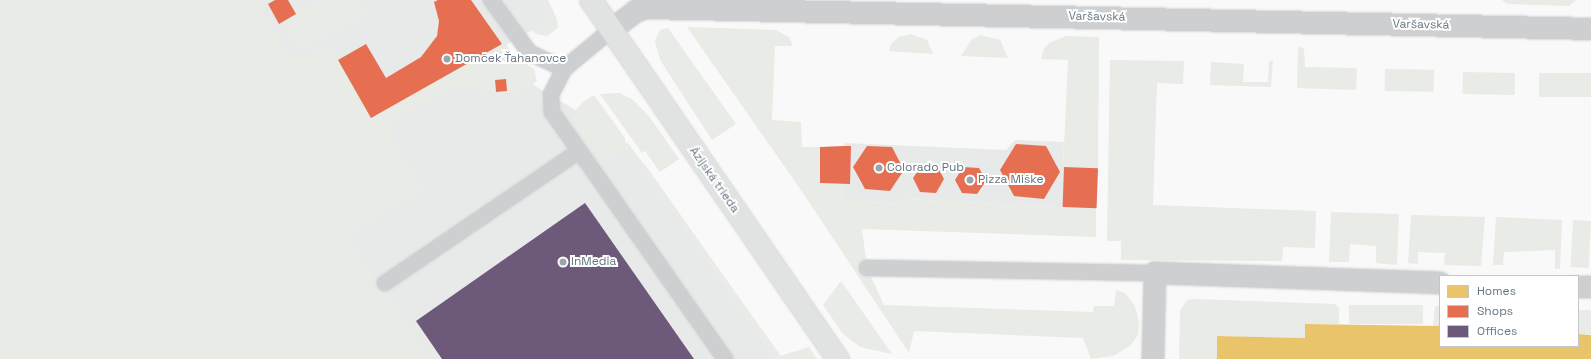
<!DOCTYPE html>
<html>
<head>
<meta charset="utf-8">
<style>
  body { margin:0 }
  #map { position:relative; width:1591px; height:359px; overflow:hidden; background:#f9f9f9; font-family:"Space Grotesk",sans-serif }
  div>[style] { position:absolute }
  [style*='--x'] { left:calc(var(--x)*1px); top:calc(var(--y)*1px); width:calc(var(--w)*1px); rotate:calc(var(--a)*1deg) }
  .built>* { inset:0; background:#e8e9e9 }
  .green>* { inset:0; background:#e8ebe6; transform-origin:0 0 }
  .homes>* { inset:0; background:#e9c46a }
  .shops>* { inset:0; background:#e76f51; transform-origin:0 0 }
  .offices>* { inset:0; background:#6d597a }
  .roads { filter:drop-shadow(0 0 1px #d5d6d7) drop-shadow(0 0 1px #d5d6d7) }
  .lane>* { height:16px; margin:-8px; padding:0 8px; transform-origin:8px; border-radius:8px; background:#cecfd0 }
  .street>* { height:22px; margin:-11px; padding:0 11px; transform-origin:11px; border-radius:11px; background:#cecfd0 }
  .secondary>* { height:22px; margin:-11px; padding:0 11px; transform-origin:11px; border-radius:11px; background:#e1e2e2 }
  .dots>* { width:11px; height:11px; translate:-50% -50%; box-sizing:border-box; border:2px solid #fff; border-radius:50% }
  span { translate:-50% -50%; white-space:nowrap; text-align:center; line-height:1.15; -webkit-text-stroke:4px #fff; paint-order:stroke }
  .street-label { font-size:12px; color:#657683 }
  .poi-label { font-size:12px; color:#657683 }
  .left { translate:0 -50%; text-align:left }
  .legend { position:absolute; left:1439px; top:275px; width:140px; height:72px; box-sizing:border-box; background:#fff; border:1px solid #c1c8cd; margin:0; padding:5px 7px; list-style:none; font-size:12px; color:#657683 }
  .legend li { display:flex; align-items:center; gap:8px; height:20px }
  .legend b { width:20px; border:1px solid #c1c8cd }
</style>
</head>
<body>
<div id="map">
  <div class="built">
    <i style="clip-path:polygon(264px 0,548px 0,556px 17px,507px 44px,503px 55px,534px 85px,577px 111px,640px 159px,783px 359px,408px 359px,243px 117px,258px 4px)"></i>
    <i style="clip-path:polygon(1015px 140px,1064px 142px,1063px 167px,1098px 168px,1096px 209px,905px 199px,905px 204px,842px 201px,843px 184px,820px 183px,820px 147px,844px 146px,845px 143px,1006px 150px)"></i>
  </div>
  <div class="green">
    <i style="clip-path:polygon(0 0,264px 0,258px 4px,286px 52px,301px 59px,330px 47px,371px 118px,502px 44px,504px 46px,506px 44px,514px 56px,534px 69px,537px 81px,527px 89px,507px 94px,458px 87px,398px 117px,386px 132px,423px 189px,345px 237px,430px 359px,0 359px)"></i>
    <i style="clip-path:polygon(322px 0,358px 0,366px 14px,310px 46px,298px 47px,283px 22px)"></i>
    <i style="clip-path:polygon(540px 0,548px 0,557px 20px,558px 28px,547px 36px,536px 34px,530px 29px,552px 17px)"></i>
    <i style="clip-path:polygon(1502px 0,1576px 0,1569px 6px,1507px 4px)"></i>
    <i style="clip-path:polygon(687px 27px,776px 30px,789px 37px,793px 46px,775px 46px,772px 120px,801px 122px,802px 147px,820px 147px,820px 183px,843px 184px,842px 201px,905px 204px,905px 199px,1096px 209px,1096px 237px,862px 229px,867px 268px,884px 305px,1093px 312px,1094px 306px,1114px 306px,1116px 290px,1125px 293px,1135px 306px,1139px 322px,1138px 335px,1130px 346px,1113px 356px,1091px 359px,1083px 338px,914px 331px,909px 353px,803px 193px)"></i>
    <i style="clip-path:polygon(668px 28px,736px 124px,712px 140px,660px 60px,655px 41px,660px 30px)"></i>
    <i style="clip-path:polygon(910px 34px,927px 40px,933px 54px,889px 51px,891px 44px,899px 37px)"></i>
    <i style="clip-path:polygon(981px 35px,1000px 40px,1008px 58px,961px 56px,972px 39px)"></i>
    <i style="clip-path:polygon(1066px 36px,1099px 37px,1098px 168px,1063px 167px,1068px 60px,1041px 59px,1044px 49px,1049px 43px)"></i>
    <i style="clip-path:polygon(1298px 46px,1304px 49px,1305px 67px,1357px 68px,1356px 90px,1297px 88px)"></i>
    <i style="clip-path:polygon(1110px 60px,1184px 61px,1183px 84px,1157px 83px,1153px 205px,1316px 211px,1315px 248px,1283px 247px,1282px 261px,1121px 260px,1121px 241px,1107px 241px)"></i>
    <i style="clip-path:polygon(1269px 61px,1273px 61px,1271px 87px,1210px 85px,1211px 62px,1244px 64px,1243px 82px,1268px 82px)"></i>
    <i style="left:1385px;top:69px;width:49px;height:22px;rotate:1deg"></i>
    <i style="left:1463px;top:72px;width:52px;height:22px;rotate:1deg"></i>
    <i style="left:1539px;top:73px;width:52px;height:24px"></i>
    <i style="clip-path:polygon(620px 93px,633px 100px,648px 115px,679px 159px,660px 172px,645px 151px,642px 153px,600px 94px)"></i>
    <i style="clip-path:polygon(594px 95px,625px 138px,626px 144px,628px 143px,639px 158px,636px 160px,626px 147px,604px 160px,595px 153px,576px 127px,572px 114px,583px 102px)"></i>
    <i style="clip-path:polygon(644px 163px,780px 356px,809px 347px,817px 359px,774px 359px,640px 165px)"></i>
    <i style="clip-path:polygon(1331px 212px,1399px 214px,1397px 265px,1376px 263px,1376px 246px,1350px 244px,1349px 262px,1329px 262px)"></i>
    <i style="clip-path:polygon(1411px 215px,1485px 217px,1481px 266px,1444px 265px,1445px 253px,1418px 252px,1418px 264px,1408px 263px)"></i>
    <i style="clip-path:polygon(1496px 217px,1562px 220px,1560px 269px,1555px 269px,1555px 250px,1504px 252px,1503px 265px,1493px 265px)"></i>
    <i style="left:1573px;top:220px;width:18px;height:47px;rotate:3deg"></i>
    <i style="clip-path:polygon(841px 281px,892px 354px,860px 347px,843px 334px,823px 305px)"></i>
    <i style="clip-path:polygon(1194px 299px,1335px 304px,1339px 308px,1339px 324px,1305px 324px,1305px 338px,1217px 336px,1217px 359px,1179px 359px,1180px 311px,1187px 300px)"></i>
    <i style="left:1349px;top:305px;width:74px;height:19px"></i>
    <i style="clip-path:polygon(1435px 306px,1440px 306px,1440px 326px,1433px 326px)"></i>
    <i style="left:1578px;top:310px;width:13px;height:24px"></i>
  </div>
  <div class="homes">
    <i style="clip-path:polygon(1305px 324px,1440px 326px,1440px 346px,1578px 346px,1578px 334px,1591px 335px,1591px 359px,1217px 359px,1217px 336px,1305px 338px)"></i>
  </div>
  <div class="shops">
    <i style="clip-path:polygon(275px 0,288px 0,296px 14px,279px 24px,268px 4px)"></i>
    <i style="clip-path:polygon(438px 0,471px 0,502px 44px,371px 118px,338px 60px,366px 44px,386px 78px,421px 57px,437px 36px,439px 21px,434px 2px)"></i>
    <i style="left:506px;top:79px;width:12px;height:11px;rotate:85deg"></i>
    <i style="clip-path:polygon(1016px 144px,1046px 146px,1060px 172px,1044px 199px,1014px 196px,1000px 170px)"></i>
    <i style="clip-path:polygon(844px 146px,851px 146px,850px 184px,820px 183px,820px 147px)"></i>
    <i style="clip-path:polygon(867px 146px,892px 147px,904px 170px,890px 191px,865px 189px,853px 167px)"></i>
    <i style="clip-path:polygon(922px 165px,937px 166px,944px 179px,936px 193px,920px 192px,913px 178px)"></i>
    <i style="clip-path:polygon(963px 167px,979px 168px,986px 181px,977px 194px,962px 193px,955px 180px)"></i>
    <i style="left:1064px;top:167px;width:34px;height:40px;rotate:2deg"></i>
  </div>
  <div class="offices">
    <i style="clip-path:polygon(585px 203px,694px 359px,442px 359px,416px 321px)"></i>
  </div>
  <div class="roads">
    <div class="lane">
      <i style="--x:491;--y:0;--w:66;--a:53.7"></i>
      <i style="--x:530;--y:53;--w:38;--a:25"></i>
      <i style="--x:611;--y:30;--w:61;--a:140.3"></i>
      <i style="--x:564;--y:69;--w:29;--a:117"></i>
      <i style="--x:551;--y:95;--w:17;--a:87"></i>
      <i style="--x:552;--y:112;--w:302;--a:55"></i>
      <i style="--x:867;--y:268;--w:288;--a:1"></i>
      <i style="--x:385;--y:283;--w:235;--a:-34.2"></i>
    </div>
    <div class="street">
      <i style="--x:611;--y:30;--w:31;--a:-37"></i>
      <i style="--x:636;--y:11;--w:11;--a:-15"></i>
      <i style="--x:647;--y:8;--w:944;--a:1.27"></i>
      <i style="--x:1578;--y:287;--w:13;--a:0"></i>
      <i style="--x:1153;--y:359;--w:86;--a:-88.7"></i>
      <i style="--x:1155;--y:273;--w:285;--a:2"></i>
    </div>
    <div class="secondary">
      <i style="--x:591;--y:0;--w:436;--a:55.5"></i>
    </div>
  </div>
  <div class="dots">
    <i style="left:447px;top:59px;background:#99a4ac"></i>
    <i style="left:879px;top:168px;background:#99a4ac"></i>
    <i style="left:970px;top:180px;background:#99a4ac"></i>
    <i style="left:563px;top:262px;background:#99a4ac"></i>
  </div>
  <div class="street-label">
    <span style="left:1097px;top:17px;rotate:1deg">Varšavská</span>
    <span style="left:1421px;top:25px;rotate:1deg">Varšavská</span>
    <span style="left:714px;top:180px;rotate:55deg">Ázijská trieda</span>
  </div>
  <div class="poi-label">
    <span class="left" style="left:455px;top:59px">Domček Ťahanovce</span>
    <span class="left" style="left:887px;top:168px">Colorado Pub</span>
    <span class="left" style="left:978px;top:180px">Pizza Miške</span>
    <span class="left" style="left:571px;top:262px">InMedia</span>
  </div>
  <ul class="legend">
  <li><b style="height:11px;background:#e9c46a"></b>Homes</li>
  <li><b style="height:11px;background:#e76f51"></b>Shops</li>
  <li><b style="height:11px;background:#6d597a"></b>Offices</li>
  </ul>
</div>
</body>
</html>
